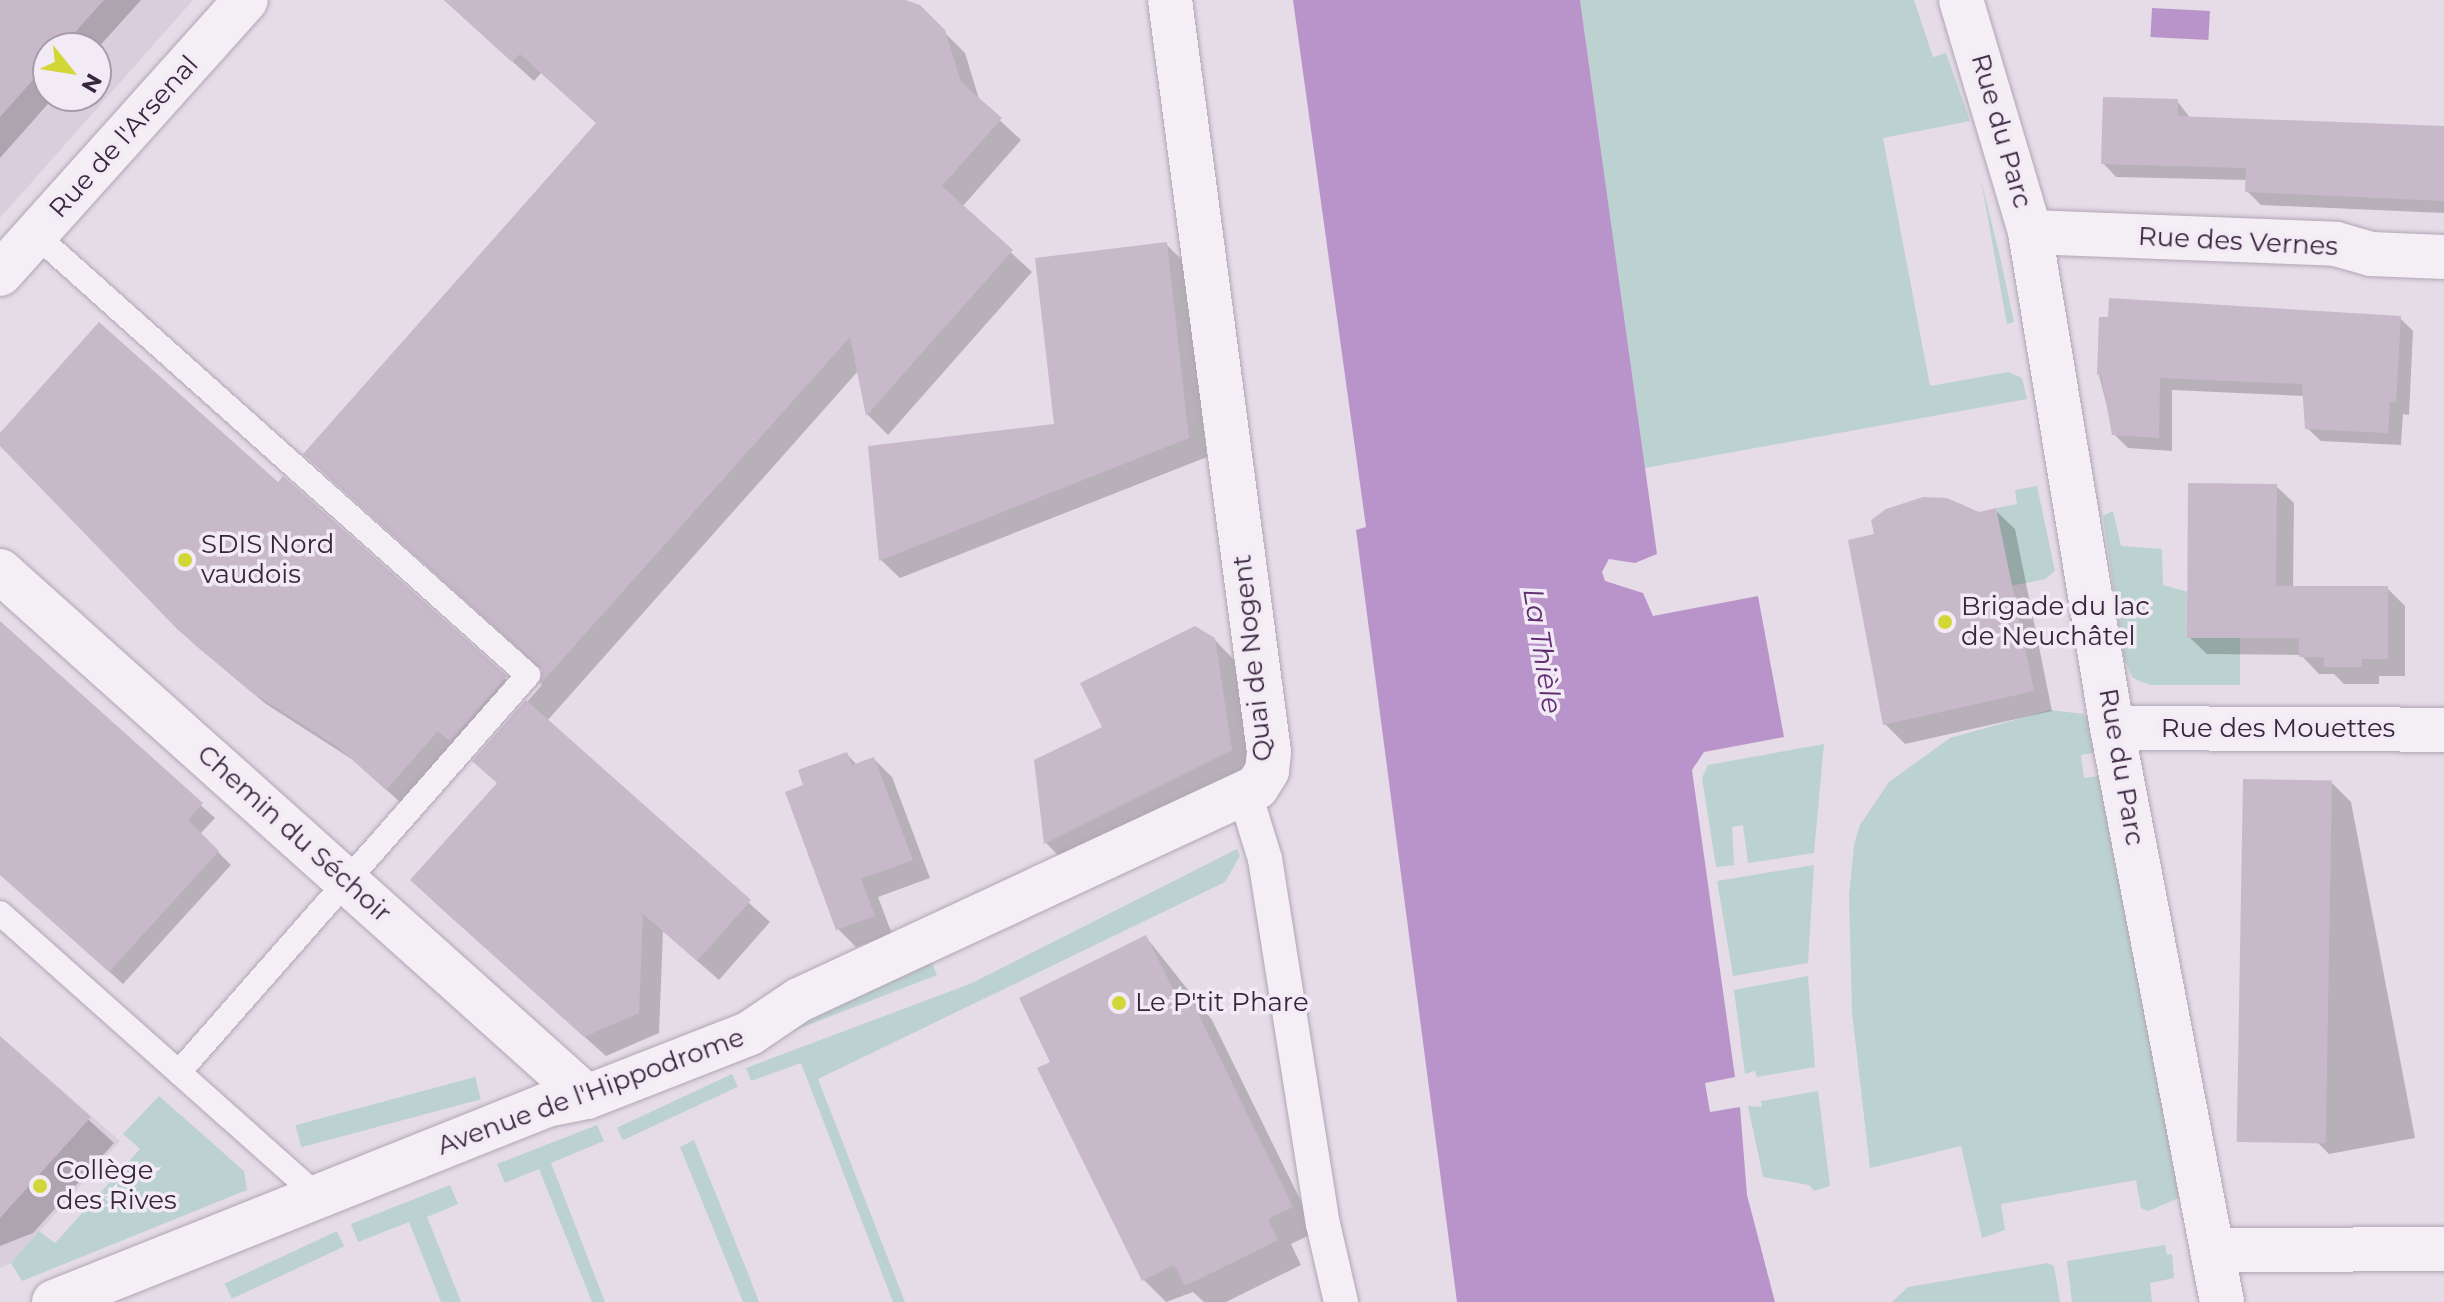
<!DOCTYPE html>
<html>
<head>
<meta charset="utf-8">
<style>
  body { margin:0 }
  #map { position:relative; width:2444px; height:1302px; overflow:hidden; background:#e5dce7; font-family:Montserrat,sans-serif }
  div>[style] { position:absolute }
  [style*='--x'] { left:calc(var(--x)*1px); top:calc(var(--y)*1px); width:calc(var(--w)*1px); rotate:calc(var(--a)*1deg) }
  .built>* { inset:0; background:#d9cedc }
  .green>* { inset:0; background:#bcd2d0; transform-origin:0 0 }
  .water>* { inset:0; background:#b994ca; transform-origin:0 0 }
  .shadow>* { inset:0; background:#0003 }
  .building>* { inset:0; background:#c7b9ca; transform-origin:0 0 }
  .roads { filter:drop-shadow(0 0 2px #b1a5b4) drop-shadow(0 0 2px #b1a5b4) }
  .service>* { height:24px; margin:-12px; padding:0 12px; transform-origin:12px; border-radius:12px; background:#f4eff5 }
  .pedestrian>* { height:34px; margin:-17px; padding:0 17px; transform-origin:17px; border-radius:17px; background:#f4eff5 }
  .minor>* { height:44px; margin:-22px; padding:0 22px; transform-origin:22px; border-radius:22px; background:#f4eff5 }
  .tertiary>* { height:44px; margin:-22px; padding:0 22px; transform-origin:22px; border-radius:22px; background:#f4eff5 }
  .dots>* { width:22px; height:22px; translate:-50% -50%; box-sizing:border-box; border:4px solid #f2ebf5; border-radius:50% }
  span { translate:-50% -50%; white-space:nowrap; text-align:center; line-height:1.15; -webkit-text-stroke:7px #f2ebf5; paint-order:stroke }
  .street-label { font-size:26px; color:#39253e }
  .poi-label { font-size:26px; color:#39253e }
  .left { translate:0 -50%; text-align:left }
  .water-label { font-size:28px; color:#612d74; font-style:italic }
  .north { position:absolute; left:32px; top:32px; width:80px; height:80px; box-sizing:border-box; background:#f2ebf5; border:2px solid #a89cac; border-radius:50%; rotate:120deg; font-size:22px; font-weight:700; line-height:32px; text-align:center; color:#39253e }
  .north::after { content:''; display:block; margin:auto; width:28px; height:36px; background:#d2d637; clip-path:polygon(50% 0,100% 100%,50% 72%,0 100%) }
</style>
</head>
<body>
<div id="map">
  <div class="built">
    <i style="clip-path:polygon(evenodd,0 0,193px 0,0 218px,0 0,48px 48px,96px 48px,96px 96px,48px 96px,48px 48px)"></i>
    <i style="clip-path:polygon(0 1036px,120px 1141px,11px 1263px,0 1268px)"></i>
  </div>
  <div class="green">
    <i style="clip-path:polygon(1580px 0,1914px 0,1933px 57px,1946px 53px,1970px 121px,1883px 138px,1930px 386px,2008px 372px,2022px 378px,2027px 399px,1645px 468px)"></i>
    <i style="clip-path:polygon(1981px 180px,2000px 257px,2014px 322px,2007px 324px)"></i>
    <i style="clip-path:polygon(2037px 486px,2055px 571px,2045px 579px,2010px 586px,1996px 508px,2017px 504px,2015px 490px)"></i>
    <i style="clip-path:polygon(2113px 511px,2121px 546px,2162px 549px,2163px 585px,2188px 592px,2240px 638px,2240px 685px,2150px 685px,2133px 678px,2124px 659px,2103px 516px)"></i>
    <i style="clip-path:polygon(2050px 710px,2084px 714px,2097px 732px,2099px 752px,2081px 755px,2084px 778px,2105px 775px,2179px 1198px,2148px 1211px,2141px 1208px,2136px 1180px,2001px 1204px,2005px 1230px,1982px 1238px,1961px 1146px,1870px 1168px,1852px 1013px,1849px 895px,1854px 845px,1860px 825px,1889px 782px,1950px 738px)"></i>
    <i style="clip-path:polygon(1824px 744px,1814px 853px,1748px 863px,1743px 825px,1732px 827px,1734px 865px,1716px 867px,1702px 778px,1708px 765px)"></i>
    <i style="clip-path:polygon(1237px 849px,1240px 856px,1225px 882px,818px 1079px,905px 1302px,893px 1302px,801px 1063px,751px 1081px,746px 1068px,970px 984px)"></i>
    <i style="clip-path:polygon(1814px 865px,1808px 963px,1733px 976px,1717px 881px)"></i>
    <i style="clip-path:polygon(927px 963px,932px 963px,937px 975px,767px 1041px)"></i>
    <i style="clip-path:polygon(1808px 976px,1815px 1067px,1757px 1077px,1755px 1071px,1745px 1074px,1734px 990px)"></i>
    <i style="left:732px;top:1074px;width:14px;height:127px;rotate:65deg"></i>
    <i style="left:475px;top:1077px;width:23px;height:186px;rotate:75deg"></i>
    <i style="clip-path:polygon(1818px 1091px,1830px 1186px,1814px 1191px,1809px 1185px,1763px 1177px,1748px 1106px,1762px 1107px,1761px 1101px)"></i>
    <i style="clip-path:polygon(159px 1096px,244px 1171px,247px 1190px,22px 1281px,11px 1263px,39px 1231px,55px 1243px,140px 1149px,123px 1134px)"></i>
    <i style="clip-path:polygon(597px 1125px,604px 1141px,551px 1163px,605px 1302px,592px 1302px,539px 1169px,505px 1183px,497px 1164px)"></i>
    <i style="clip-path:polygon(694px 1140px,747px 1271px,759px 1302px,743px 1302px,733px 1277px,680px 1147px)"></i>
    <i style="clip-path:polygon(450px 1185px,458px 1204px,427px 1217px,461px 1302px,441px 1302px,409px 1222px,358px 1242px,351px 1224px)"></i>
    <i style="left:337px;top:1231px;width:17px;height:124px;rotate:65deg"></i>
    <i style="clip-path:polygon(2165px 1245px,2167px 1255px,2172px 1254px,2174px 1278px,2150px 1283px,2152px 1302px,2072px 1302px,2067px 1261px)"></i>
    <i style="clip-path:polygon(2048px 1263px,2054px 1266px,2060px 1302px,1892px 1302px,1908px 1287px)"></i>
  </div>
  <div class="water">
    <i style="clip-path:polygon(1293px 0,1580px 0,1657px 554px,1635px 563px,1609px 559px,1602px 572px,1605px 581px,1643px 593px,1653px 616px,1758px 596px,1784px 737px,1704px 752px,1692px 770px,1735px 1077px,1705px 1083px,1710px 1112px,1740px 1107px,1747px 1195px,1775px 1302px,1457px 1302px,1356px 530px,1366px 527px)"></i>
    <i style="left:2152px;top:8px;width:58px;height:29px;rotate:3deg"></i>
  </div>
  <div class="shadow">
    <i style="clip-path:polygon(0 0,141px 0,96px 50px,48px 48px,48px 96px,55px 96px,0 158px)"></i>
    <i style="clip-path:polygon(444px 0,864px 0,919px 7px,965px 53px,980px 102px,1021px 140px,962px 207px,1032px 272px,888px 435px,868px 415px,859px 370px,547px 721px,770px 922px,719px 980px,663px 931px,659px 1033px,606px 1056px,433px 901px,498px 784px,475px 761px,541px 686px,544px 672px,326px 474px,598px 124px,541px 73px,534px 81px)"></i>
    <i style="clip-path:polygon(2177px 101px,2191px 119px,2444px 128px,2444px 213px,2261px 205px,2247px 191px,2248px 180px,2116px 177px,2103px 163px)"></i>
    <i style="clip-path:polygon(1166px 244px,1185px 263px,1207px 457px,900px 578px,881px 560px,1057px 426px)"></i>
    <i style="clip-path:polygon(2400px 318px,2413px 331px,2409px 415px,2403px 414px,2401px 445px,2321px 441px,2307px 428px,2305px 396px,2172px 390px,2172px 451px,2128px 448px,2114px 434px,2099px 375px)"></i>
    <i style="clip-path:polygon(0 436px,278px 484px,283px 479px,519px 691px,453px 743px,400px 802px,353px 760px,266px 704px,194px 644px,0 444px)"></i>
    <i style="clip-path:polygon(2276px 486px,2294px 503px,2293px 588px,2387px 588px,2405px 606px,2405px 676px,2379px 676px,2379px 684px,2344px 684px,2334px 674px,2319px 674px,2301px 655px,2207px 654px,2189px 637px)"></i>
    <i style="clip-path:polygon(1995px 510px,2015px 529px,2052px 711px,1905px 744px,1885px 724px,1877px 535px)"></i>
    <i style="clip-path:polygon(0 624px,215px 818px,200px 834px,231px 865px,123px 984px,0 873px)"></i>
    <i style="clip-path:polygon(1214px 639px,1234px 660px,1251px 770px,1065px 862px,1046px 843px,1105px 728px)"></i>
    <i style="clip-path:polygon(847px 754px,857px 765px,874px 759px,892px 777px,930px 878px,878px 897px,892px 934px,856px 947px,838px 929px,788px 794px,806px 787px)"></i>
    <i style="clip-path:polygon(2331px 782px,2351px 802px,2415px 1138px,2329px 1154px,2310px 1135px)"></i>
    <i style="clip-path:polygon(1146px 937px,1212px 1020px,1316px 1232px,1291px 1244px,1301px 1265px,1226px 1302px,1204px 1302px,1193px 1292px,1166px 1302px,1144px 1280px,1053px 1063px)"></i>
    <i style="clip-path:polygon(0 1039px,114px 1143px,33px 1233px,0 1246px)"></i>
  </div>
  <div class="building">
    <i style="clip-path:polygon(0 0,104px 0,61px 48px,48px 48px,48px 63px,0 117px)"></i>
    <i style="clip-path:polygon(444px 0,906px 0,920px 5px,945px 30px,961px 82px,1002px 118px,942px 186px,1013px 250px,866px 416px,850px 337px,526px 700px,751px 900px,697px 961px,643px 914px,639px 1013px,584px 1037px,410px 880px,497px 783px,472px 761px,539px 685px,542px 670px,303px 454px,596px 123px,520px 54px,512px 62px)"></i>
    <i style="clip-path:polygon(2103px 97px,2178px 99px,2178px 116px,2444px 126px,2444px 201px,2245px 192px,2246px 168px,2101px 164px)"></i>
    <i style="clip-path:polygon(1167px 242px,1189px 438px,879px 561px,868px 446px,1054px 424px,1035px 258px)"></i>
    <i style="clip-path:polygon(2109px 298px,2401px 316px,2396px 402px,2390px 402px,2388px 433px,2305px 429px,2302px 384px,2160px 378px,2159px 438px,2112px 435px,2101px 375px,2097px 375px,2099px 317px,2108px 317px)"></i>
    <i style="clip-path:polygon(99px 322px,278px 482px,283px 476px,507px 676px,450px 741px,438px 731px,386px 790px,338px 747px,250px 691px,178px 630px,0 446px,0 433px)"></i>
    <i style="clip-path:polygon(2188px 483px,2277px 484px,2276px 586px,2388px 586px,2388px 659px,2362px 659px,2362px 667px,2324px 667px,2324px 657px,2299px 657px,2299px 638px,2187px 638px)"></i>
    <i style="clip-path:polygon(1923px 497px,1947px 498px,1979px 512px,1996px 508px,2034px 691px,1883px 725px,1848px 540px,1874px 534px,1871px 520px,1886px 509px)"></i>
    <i style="clip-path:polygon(0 621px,203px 803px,188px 820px,219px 851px,109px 972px,0 875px)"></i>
    <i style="clip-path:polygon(1195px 626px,1215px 638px,1232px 750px,1044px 844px,1034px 760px,1102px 727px,1080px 683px)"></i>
    <i style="clip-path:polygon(847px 752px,852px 765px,874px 757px,913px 860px,861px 879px,875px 916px,836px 930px,785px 792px,803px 785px,798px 770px)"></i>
    <i style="left:2243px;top:779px;width:89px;height:363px;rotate:1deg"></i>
    <i style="clip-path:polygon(1146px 935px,1177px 997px,1188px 993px,1293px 1207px,1268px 1219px,1278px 1240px,1185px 1286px,1174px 1265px,1142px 1281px,1037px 1068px,1050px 1062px,1019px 998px)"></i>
    <i style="clip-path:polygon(0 1036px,91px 1117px,0 1218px)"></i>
  </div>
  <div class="roads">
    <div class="service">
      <i style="--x:36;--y:235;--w:660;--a:41.81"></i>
      <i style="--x:528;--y:675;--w:529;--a:131.32"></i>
      <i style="--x:0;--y:913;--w:426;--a:41.7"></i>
    </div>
    <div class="pedestrian">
      <i style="--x:1245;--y:794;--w:68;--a:72.9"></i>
      <i style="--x:1265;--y:859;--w:370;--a:81"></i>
      <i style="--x:1323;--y:1224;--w:80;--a:77"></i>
    </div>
    <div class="minor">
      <i style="--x:1961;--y:0;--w:242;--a:73.4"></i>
      <i style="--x:2030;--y:232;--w:503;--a:80.61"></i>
      <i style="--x:2112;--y:728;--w:584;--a:79.15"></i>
      <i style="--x:2030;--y:232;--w:306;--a:2.2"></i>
      <i style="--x:2336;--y:244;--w:36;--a:16"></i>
      <i style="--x:2371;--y:254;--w:73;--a:2.4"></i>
      <i style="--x:0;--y:571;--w:788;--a:41.86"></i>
      <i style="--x:2112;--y:728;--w:332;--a:0.3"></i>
      <i style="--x:2213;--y:1250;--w:231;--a:-0.2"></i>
      <i style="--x:54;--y:1302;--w:531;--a:-21.78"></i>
      <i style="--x:547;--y:1105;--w:41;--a:-11.3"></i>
      <i style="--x:587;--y:1097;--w:175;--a:-21.4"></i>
      <i style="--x:750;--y:1033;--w:59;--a:-34"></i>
      <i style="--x:799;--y:1000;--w:505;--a:-24.94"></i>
      <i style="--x:1257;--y:787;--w:19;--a:-58"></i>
      <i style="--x:1267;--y:771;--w:19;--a:-84"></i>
      <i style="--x:1269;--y:752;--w:758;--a:-97.5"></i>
    </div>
    <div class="tertiary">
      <i style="--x:0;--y:274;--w:368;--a:-48.1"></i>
    </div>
  </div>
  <div class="dots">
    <i style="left:185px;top:560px;background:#d2d637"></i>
    <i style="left:1945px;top:622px;background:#d2d637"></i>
    <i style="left:1119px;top:1003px;background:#d2d637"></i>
    <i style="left:40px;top:1186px;background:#d2d637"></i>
  </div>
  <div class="street-label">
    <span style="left:2001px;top:131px;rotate:74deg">Rue du Parc</span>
    <span style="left:124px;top:137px;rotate:-48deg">Rue de l'Arsenal</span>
    <span style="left:2238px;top:242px;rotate:3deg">Rue des Vernes</span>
    <span style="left:1253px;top:658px;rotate:-96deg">Quai de Nogent</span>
    <span style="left:2278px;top:729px">Rue des Mouettes</span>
    <span style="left:2121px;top:767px;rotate:80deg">Rue du Parc</span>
    <span style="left:294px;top:834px;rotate:42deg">Chemin du Séchoir</span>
    <span style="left:591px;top:1092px;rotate:-20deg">Avenue de l'Hippodrome</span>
  </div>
  <div class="poi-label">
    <span class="left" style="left:201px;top:560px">SDIS Nord<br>vaudois</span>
    <span class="left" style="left:1961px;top:622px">Brigade du lac<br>de Neuchâtel</span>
    <span class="left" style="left:1135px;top:1003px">Le P'tit Phare</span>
    <span class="left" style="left:56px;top:1186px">Collège<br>des Rives</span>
  </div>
  <div class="water-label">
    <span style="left:1543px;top:651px;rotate:81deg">La Thièle</span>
  </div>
  <div class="north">N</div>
</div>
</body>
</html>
